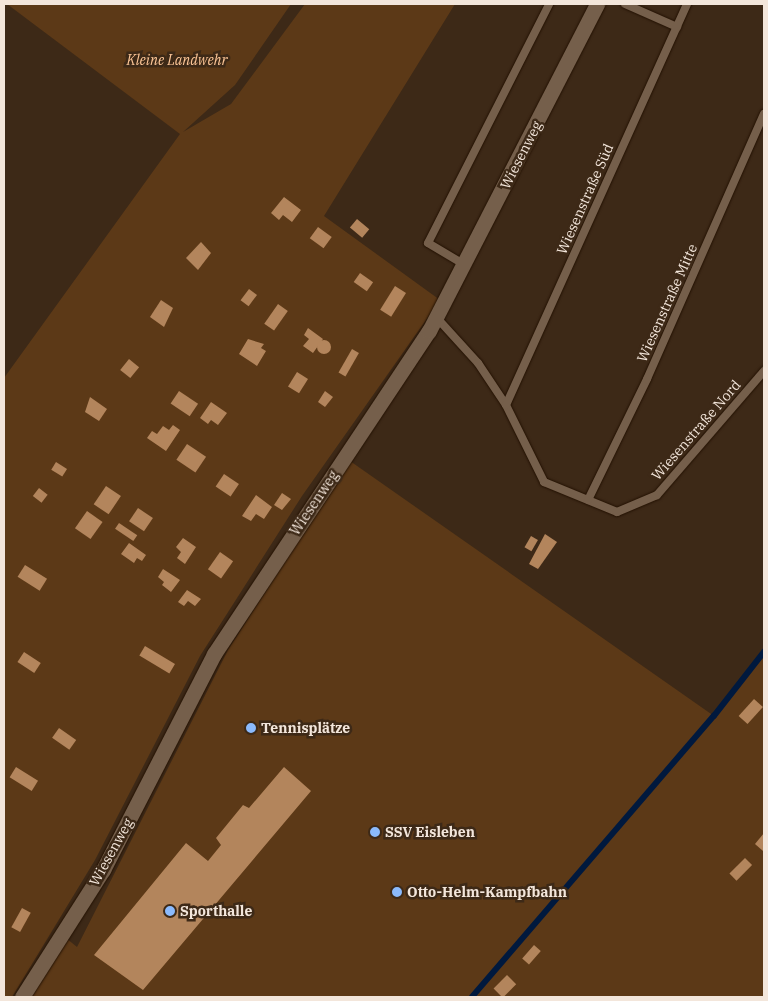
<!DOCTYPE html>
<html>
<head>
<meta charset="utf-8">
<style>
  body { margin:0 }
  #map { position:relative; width:768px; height:1001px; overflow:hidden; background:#3d2917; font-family:"IBM Plex Serif",serif }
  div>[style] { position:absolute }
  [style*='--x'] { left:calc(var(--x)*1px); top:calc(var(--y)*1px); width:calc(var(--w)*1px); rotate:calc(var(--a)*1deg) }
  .green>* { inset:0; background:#5c3917 }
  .stream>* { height:5.5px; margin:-2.75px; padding:0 2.75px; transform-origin:2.75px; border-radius:2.75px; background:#00193e }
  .building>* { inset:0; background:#b3855c; transform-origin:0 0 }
  .round { border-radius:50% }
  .roads { filter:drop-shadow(0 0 1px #231102) drop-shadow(0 0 1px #231102) }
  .lane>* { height:8px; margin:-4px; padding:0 4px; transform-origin:4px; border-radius:4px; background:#755f4b }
  .street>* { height:15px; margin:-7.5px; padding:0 7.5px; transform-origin:7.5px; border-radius:7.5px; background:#755f4b }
  .dots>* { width:14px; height:14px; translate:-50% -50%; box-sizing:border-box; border:2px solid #3d2917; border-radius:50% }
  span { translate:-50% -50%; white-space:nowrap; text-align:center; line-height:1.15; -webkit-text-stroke:5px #3d2917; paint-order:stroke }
  .park-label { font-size:14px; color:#fdc697; font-style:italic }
  .street-label { font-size:14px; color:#f3e6db }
  .poi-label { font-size:14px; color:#f3e6db; font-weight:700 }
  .left { translate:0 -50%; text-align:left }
  .frame { position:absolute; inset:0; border:5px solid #f3e6db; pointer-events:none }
</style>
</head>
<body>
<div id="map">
  <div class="green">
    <i style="clip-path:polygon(7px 4px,291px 4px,235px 85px,183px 132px,231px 104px,305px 4px,455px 4px,324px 216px,440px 300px,302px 496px,200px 656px,95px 860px,12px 997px,4px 997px,4px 378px,180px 134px)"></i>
    <i style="clip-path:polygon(350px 461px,714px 716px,764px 652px,764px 997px,21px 997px,61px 934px,77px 947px,228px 650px)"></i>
  </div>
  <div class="stream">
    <i style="--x:472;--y:997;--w:371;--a:-49.3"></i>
    <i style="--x:714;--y:716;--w:81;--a:-52"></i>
  </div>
  <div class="building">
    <i style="clip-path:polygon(284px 197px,301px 210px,292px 222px,283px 215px,279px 220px,271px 213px)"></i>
    <i style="left:357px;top:219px;width:16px;height:11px;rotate:40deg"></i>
    <i style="left:318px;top:227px;width:17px;height:14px;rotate:36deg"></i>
    <i style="clip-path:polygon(201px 242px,211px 253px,198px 270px,186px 258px)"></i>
    <i style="left:360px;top:273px;width:16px;height:11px;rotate:35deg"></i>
    <i style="left:395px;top:286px;width:13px;height:28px;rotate:32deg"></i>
    <i style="left:249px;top:289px;width:10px;height:14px;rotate:37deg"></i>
    <i style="clip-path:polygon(161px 300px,173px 308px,164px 327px,150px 317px)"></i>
    <i style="left:278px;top:304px;width:12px;height:24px;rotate:35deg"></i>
    <i style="clip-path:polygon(308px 328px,323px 339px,313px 353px,303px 346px,309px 339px,304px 335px)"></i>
    <i style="clip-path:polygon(248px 339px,264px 344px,261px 348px,266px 351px,257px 366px,239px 354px)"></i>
    <i class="round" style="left:317px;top:340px;width:14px;height:14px"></i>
    <i style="left:352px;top:349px;width:8px;height:27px;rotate:30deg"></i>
    <i style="left:129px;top:359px;width:13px;height:14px;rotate:39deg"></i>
    <i style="left:297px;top:372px;width:13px;height:17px;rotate:32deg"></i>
    <i style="left:179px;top:391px;width:23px;height:15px;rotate:34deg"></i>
    <i style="clip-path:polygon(325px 391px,333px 397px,325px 407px,318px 402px)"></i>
    <i style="clip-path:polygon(90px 397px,107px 409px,99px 421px,85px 412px)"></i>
    <i style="clip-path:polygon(211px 402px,227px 413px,218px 425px,211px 420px,208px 424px,200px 418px)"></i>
    <i style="clip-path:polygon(173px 425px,180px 430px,166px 451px,147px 438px,152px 431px,157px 434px,163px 426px,169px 430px)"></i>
    <i style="left:187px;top:444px;width:23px;height:19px;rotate:34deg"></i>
    <i style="left:56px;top:462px;width:13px;height:9px;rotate:32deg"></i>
    <i style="left:224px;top:474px;width:18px;height:15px;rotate:34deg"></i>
    <i style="left:106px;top:486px;width:18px;height:22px;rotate:34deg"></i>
    <i style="left:39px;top:488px;width:11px;height:10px;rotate:38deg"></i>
    <i style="clip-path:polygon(282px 493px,291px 499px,282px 510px,274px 505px)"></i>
    <i style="clip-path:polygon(256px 495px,272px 507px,264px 519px,256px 514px,251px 521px,242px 516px)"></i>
    <i style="left:138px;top:508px;width:18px;height:16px;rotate:34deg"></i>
    <i style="left:87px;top:511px;width:19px;height:21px;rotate:35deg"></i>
    <i style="left:119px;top:523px;width:22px;height:7px;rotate:34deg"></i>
    <i style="clip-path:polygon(545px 534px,557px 542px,538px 569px,529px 564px)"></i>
    <i style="left:531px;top:536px;width:8px;height:13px;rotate:30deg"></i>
    <i style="clip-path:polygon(183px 538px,196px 547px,185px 564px,177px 558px,181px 552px,176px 547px)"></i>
    <i style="clip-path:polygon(129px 543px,146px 555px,142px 561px,137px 558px,134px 563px,121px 554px)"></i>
    <i style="left:220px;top:552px;width:16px;height:21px;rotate:35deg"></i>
    <i style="left:25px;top:565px;width:26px;height:14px;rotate:32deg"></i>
    <i style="clip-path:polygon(163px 569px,180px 580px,171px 592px,162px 585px,164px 582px,158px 577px)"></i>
    <i style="clip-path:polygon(187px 590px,201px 599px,195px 606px,188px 601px,184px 606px,178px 602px)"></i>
    <i style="left:145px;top:646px;width:35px;height:11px;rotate:31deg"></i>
    <i style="left:24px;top:652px;width:20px;height:12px;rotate:33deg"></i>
    <i style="left:754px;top:699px;width:12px;height:23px;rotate:42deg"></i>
    <i style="left:59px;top:728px;width:21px;height:12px;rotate:35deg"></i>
    <i style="left:16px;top:767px;width:26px;height:12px;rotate:32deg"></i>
    <i style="clip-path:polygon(284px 767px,311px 791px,143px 990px,94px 955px,186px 843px,208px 861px,221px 845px,216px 838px,243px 805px,249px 808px)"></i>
    <i style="clip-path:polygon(764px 833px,764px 849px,763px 851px,755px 844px)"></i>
    <i style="left:745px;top:858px;width:10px;height:22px;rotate:45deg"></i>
    <i style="left:22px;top:908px;width:10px;height:22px;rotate:29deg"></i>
    <i style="left:534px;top:945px;width:9px;height:18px;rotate:41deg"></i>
    <i style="left:507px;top:975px;width:13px;height:19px;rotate:45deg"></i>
  </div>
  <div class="roads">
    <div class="lane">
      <i style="--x:625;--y:4;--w:57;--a:23.9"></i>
      <i style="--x:465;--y:265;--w:43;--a:-149.3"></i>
      <i style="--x:428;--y:243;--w:268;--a:-63.1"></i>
      <i style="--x:437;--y:318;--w:61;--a:47.7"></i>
      <i style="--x:478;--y:363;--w:50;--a:56.3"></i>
      <i style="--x:506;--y:405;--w:86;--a:63.7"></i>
      <i style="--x:544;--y:482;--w:79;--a:22.3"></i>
      <i style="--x:617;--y:512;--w:43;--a:-23"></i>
      <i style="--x:657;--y:495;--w:164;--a:-49.2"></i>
      <i style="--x:506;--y:405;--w:440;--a:-65.7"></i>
      <i style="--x:588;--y:500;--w:135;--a:-64"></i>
      <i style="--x:647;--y:379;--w:290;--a:-66.2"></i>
    </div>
    <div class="street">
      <i style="--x:22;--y:997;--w:151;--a:-57.5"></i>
      <i style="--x:103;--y:870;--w:243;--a:-62.8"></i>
      <i style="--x:214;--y:654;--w:388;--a:-56.4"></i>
      <i style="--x:429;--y:331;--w:368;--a:-62.8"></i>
    </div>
  </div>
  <div class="dots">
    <i style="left:251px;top:728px;background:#8bbafc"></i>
    <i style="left:375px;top:832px;background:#8bbafc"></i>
    <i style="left:397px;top:892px;background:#8bbafc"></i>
    <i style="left:170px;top:911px;background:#8bbafc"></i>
  </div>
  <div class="park-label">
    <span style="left:177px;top:60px">Kleine Landwehr</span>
  </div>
  <div class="street-label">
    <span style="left:521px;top:155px;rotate:-63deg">Wiesenweg</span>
    <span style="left:585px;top:199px;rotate:-66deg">Wiesenstraße Süd</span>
    <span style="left:667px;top:303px;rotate:-66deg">Wiesenstraße Mitte</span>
    <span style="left:696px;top:430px;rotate:-49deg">Wiesenstraße Nord</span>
    <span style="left:314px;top:503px;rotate:-56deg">Wiesenweg</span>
    <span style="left:111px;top:852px;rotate:-61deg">Wiesenweg</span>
  </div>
  <div class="poi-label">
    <span class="left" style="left:261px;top:728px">Tennisplätze</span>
    <span class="left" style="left:385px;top:832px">SSV Eisleben</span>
    <span class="left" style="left:407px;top:892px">Otto-Helm-Kampfbahn</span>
    <span class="left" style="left:180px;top:911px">Sporthalle</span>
  </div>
  <div class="frame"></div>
</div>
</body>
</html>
